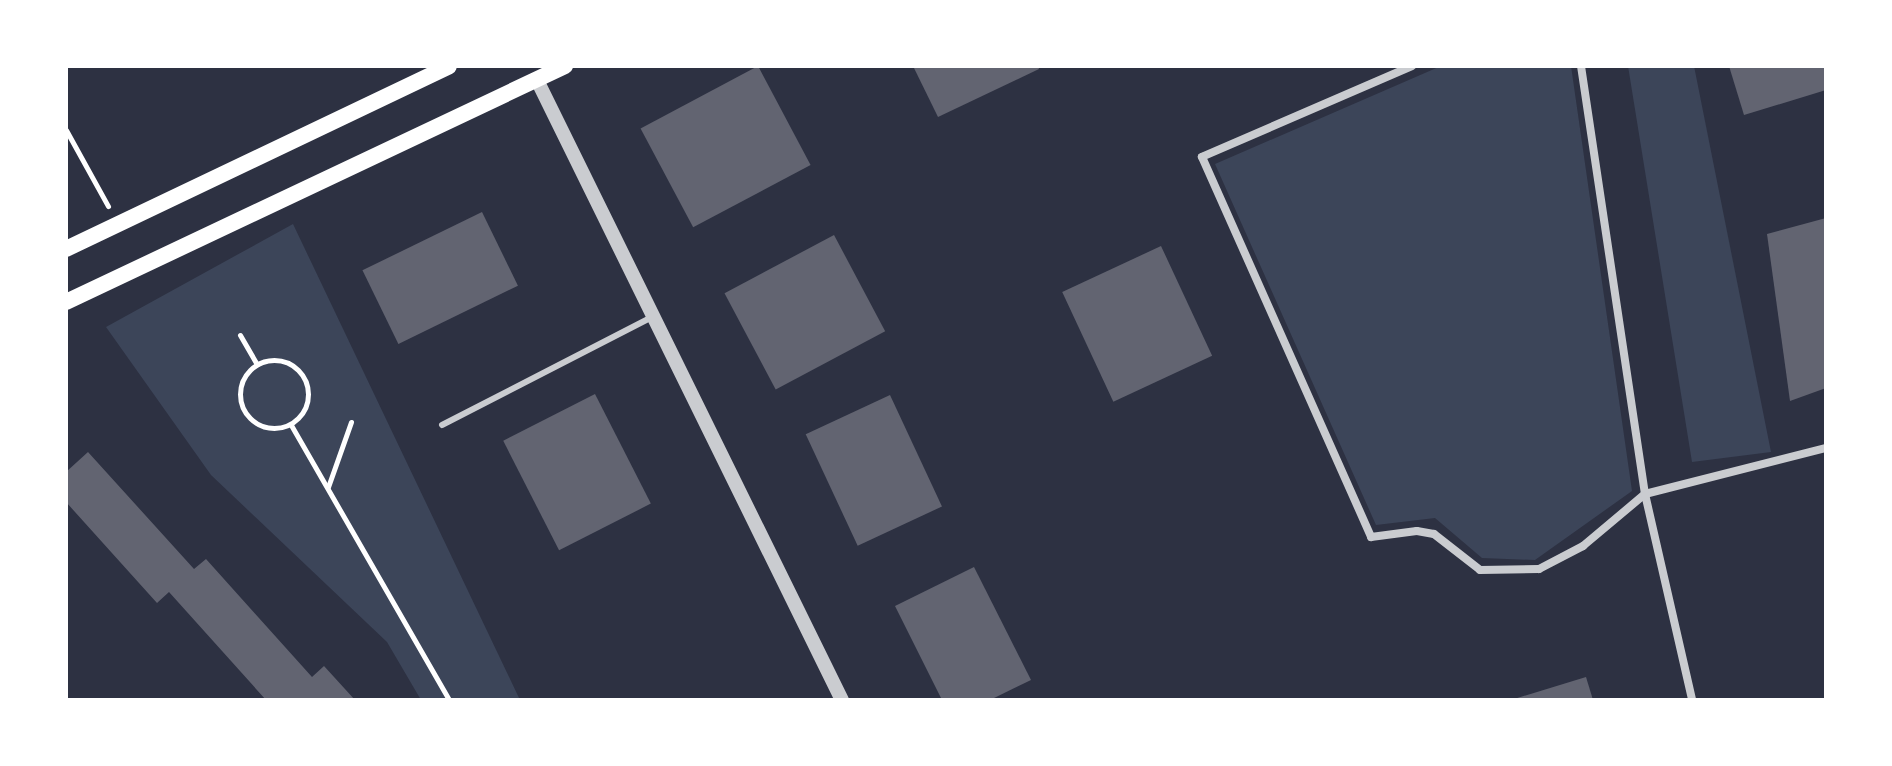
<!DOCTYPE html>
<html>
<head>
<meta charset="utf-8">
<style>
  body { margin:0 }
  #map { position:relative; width:1892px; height:766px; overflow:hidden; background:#2d3142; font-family:Lora,serif }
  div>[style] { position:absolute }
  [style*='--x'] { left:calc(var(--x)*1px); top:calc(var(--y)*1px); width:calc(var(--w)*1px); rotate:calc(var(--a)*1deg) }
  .green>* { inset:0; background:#3c4559 }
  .building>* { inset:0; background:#626471; transform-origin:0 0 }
  .path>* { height:5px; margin:-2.5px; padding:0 2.5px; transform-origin:2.5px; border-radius:2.5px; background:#fff }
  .path>.ring { margin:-2.5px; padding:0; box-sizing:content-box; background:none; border:5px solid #fff; border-radius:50% }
  .service>* { height:6px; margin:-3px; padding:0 3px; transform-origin:3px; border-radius:3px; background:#caccd0 }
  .minor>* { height:8px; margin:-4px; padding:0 4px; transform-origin:4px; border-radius:4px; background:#caccd0 }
  .tertiary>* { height:14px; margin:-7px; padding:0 7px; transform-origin:7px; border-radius:7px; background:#caccd0 }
  .secondary>* { height:16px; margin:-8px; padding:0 8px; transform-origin:8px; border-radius:8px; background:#fff }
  span { translate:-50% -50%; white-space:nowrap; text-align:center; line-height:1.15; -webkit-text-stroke:6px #fff; paint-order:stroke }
  .frame { position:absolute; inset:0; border:68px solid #fff; pointer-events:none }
</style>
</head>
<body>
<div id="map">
  <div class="green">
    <i style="clip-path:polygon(1441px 66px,1571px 66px,1632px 491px,1535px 560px,1482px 558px,1435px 518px,1376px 525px,1215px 164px)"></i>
    <i style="clip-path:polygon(1628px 66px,1694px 66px,1771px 452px,1692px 462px)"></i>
    <i style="clip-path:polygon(293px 224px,520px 700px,421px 700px,387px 642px,211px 475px,106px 327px)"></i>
  </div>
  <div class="building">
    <i style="left:758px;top:66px;width:112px;height:133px;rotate:62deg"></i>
    <i style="clip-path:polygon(913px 66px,1038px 66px,1039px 69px,938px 117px)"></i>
    <i style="clip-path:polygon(1729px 66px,1826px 66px,1826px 90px,1744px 115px)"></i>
    <i style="left:482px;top:212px;width:82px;height:133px;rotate:64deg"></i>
    <i style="clip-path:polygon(1826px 218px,1826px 388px,1790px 401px,1767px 234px)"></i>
    <i style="left:834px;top:235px;width:109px;height:124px;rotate:62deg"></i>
    <i style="left:1161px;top:246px;width:121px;height:109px;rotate:65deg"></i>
    <i style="left:595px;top:394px;width:123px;height:103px;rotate:63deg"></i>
    <i style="left:890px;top:395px;width:123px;height:93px;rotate:65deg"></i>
    <i style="clip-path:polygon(88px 452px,194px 569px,206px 559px,312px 677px,324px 666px,355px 700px,266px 700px,169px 592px,157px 603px,66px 502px,66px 472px)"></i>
    <i style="clip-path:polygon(974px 567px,1031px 680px,990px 700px,942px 700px,895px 606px)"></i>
    <i style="clip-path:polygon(1586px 677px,1593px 700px,1514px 700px,1514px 699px)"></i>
  </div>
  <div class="path">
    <i style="--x:66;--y:130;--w:87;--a:61.1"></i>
    <i style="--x:240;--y:335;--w:34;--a:60"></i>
    <i class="ring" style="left:240px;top:360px;width:63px;height:63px"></i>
    <i style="--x:291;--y:425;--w:317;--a:60.1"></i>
    <i style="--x:328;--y:487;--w:69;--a:-70.5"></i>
  </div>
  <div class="service">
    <i style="--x:442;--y:425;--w:234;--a:-27.2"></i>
  </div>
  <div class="minor">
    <i style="--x:1412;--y:66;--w:229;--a:156.6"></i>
    <i style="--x:1202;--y:157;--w:416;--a:66"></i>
    <i style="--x:1371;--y:537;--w:46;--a:-7.4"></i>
    <i style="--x:1417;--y:531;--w:17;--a:10"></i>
    <i style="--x:1434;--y:534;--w:58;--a:38"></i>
    <i style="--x:1480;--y:570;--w:59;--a:-1"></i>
    <i style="--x:1539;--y:569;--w:50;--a:-27.6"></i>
    <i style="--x:1583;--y:546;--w:81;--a:-40"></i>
    <i style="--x:1645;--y:494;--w:187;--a:-14.3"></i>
    <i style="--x:1581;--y:66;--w:433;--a:81.5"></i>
    <i style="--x:1645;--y:494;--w:211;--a:77.1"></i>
  </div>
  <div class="tertiary">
    <i style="--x:537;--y:80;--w:691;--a:63.81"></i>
  </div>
  <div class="secondary">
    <i style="--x:66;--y:249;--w:424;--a:-25.5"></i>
    <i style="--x:66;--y:302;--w:552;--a:-25.31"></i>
  </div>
  <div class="frame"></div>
</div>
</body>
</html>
